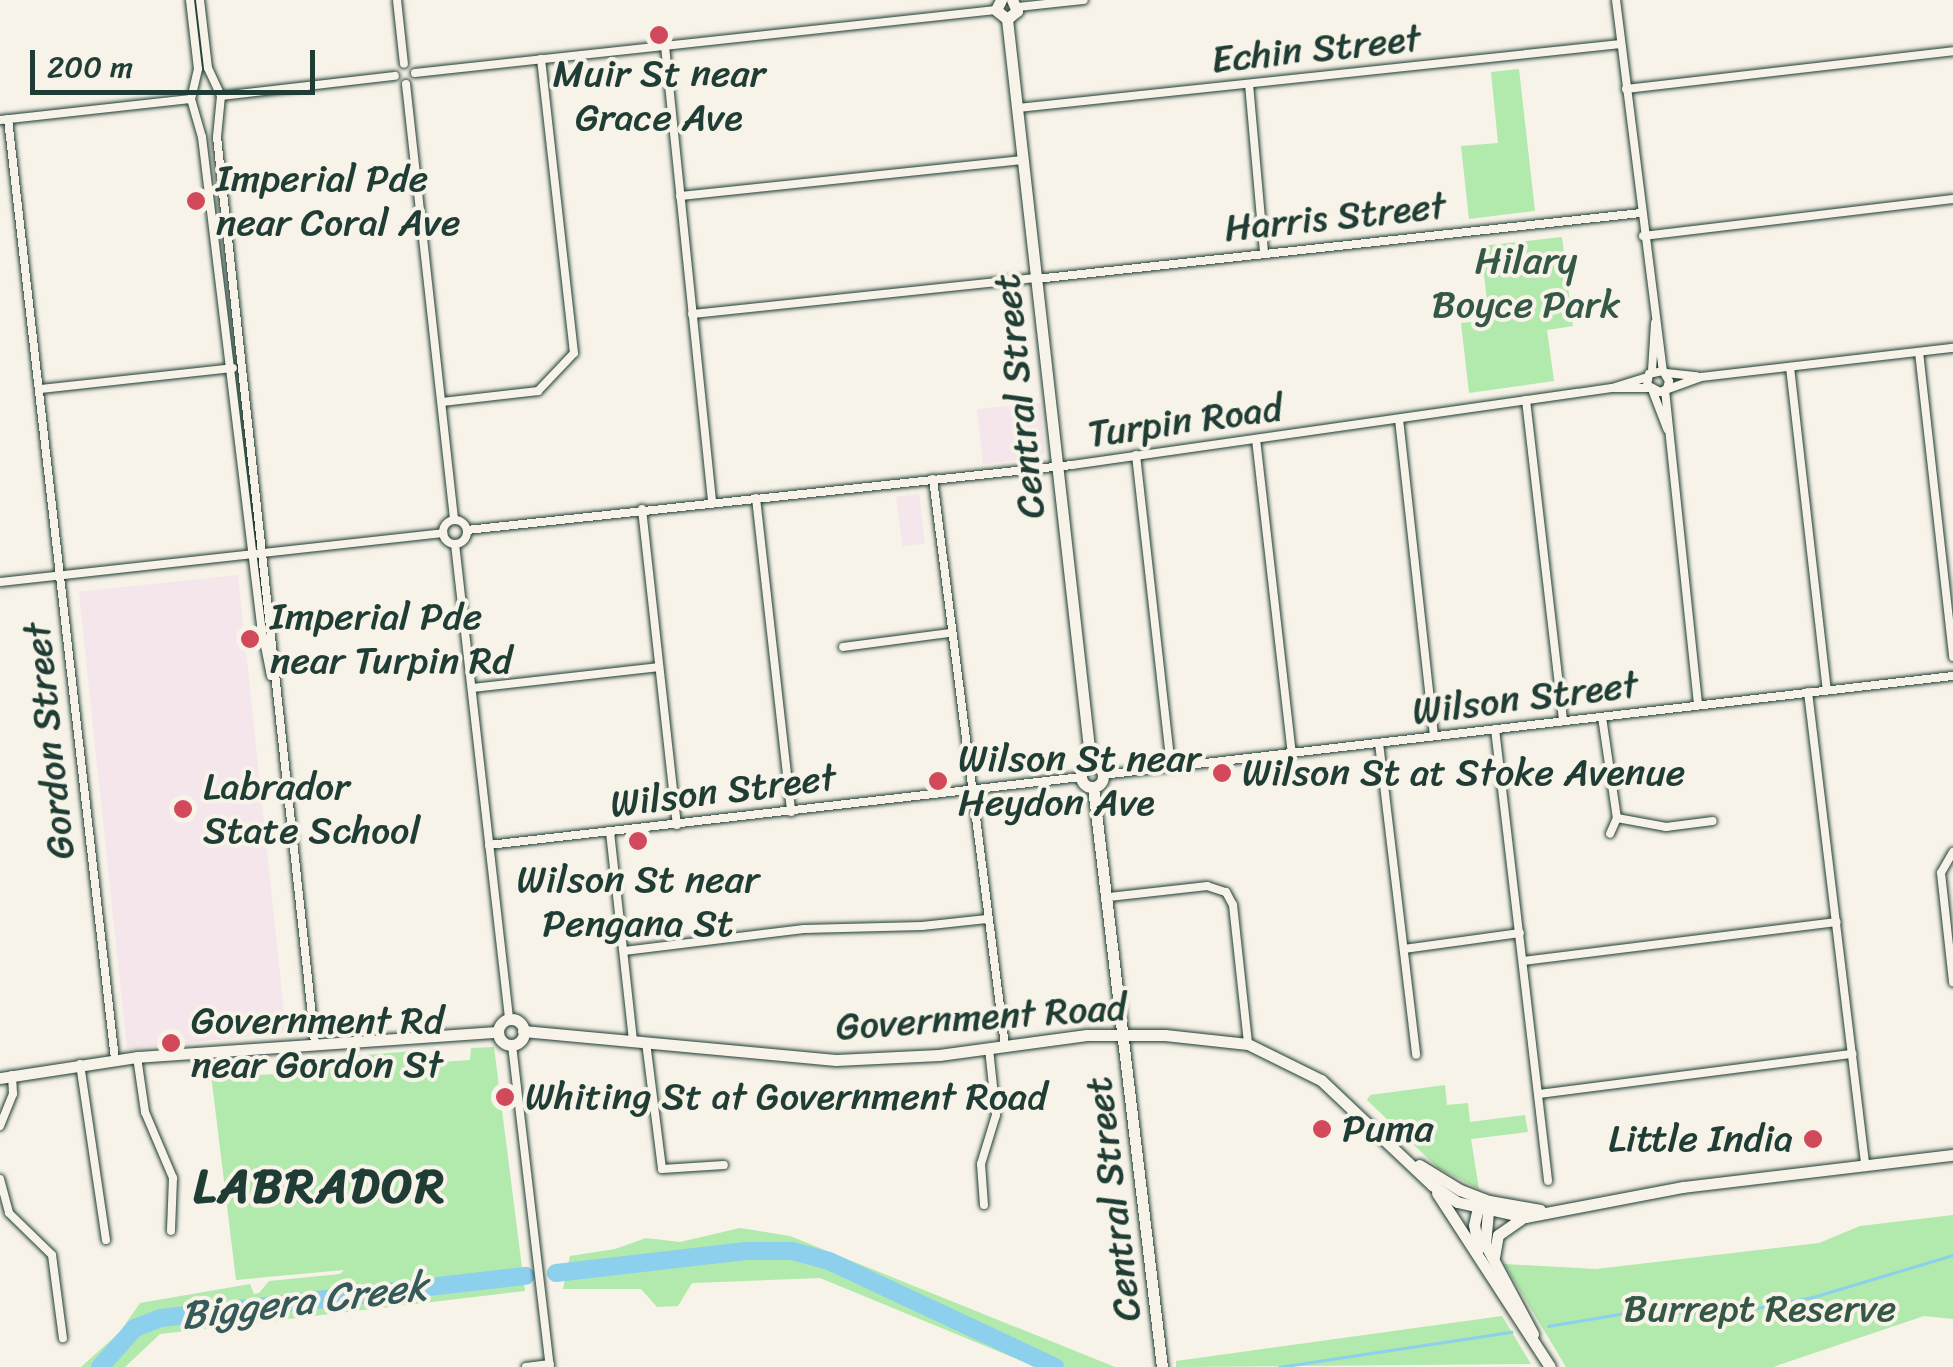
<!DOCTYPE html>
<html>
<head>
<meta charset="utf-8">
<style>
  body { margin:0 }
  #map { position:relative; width:1953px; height:1367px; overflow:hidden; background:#f7f3e8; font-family:Sriracha,sans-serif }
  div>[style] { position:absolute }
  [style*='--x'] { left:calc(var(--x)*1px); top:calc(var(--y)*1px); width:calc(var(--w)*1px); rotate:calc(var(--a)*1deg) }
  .built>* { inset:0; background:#f4e6ea; transform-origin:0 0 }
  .green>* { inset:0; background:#b2e9ac }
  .stream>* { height:2.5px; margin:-1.25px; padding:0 1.25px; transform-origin:1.25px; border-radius:1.25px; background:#8cd0ed }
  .river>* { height:18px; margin:-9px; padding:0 9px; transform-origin:9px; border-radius:9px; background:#8cd0ed }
  .roads { filter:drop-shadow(0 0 2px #1f3d34) drop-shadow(0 0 2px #1f3d34) }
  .street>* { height:8px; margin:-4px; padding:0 4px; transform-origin:4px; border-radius:4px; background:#f7f3e8 }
  .street>.ring { margin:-4px; padding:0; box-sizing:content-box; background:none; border:8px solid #f7f3e8; border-radius:50% }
  .secondary>* { height:11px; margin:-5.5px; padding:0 5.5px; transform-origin:5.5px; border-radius:5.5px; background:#f7f3e8 }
  .secondary>.ring { margin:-5.5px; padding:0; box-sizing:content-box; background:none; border:11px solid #f7f3e8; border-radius:50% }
  .dots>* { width:28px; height:28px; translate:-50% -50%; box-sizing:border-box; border:5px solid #f7f3e8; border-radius:50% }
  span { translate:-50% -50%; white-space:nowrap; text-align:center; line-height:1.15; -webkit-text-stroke:8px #f7f3e8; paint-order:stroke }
  .street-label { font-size:38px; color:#1f3d34 }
  .poi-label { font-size:38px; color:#1f3d34 }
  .left { translate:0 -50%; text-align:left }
  .right { translate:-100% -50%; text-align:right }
  .park-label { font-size:38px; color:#355746 }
  .water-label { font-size:40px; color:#355a59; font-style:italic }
  .district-label { font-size:48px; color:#1f3d34; font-weight:700; letter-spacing:2.5px }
  .scale { position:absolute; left:30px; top:50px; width:285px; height:45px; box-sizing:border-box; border:5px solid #1f3d34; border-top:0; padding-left:12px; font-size:30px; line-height:35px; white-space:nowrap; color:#1f3d34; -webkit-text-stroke:8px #f7f3e8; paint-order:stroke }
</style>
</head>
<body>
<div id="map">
  <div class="built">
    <i style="clip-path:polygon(1040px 403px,1045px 451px,1040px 457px,983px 464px,977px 409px)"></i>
    <i style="left:919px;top:494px;width:50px;height:23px;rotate:83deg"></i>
    <i style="left:238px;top:575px;width:460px;height:160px;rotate:84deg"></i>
  </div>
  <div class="green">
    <i style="clip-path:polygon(1519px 69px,1535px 211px,1469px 219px,1461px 146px,1498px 143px,1491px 72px)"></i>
    <i style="clip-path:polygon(1562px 237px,1573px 326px,1547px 330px,1554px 381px,1469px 393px,1461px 323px,1489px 320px,1481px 246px)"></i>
    <i style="clip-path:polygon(494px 1047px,525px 1291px,160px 1334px,125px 1367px,81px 1367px,119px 1333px,140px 1303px,250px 1284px,254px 1294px,259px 1293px,269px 1281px,340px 1274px,344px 1270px,236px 1280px,210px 1066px,219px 1065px,221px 1077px,293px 1073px,293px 1061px,425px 1050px,427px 1063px,470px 1060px,471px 1048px)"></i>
    <i style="clip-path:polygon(1445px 1085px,1447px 1105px,1468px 1103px,1470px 1122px,1525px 1115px,1528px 1132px,1471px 1139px,1479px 1189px,1438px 1168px,1367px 1100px,1370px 1095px)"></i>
    <i style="clip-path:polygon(1953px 1215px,1953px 1319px,1924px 1316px,1773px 1367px,1566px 1367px,1504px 1264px,1596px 1269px,1819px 1243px,1860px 1226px)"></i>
    <i style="clip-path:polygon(740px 1228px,790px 1236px,1115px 1367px,1036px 1367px,820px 1278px,692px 1283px,678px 1306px,657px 1307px,641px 1289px,563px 1289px,570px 1256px,615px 1249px,646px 1238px,680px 1242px)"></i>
    <i style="clip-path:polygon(1502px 1316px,1531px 1364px,1176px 1367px,1176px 1361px)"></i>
  </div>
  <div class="stream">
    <i style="--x:1548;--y:1326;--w:78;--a:-9.6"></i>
    <i style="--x:1625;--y:1313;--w:111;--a:-0.5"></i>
    <i style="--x:1736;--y:1312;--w:78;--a:-11"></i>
    <i style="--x:1813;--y:1297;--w:146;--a:-16.7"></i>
    <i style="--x:1279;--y:1367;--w:235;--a:-8.6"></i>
  </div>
  <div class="river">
    <i style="--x:556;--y:1273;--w:191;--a:-6.6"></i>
    <i style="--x:746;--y:1251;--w:46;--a:0"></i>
    <i style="--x:792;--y:1251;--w:38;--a:15"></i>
    <i style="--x:829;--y:1261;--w:250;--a:25.1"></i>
    <i style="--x:100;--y:1367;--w:52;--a:-48.1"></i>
    <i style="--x:135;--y:1328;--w:28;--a:-21"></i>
    <i style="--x:161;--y:1318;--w:367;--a:-6.6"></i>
  </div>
  <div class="roads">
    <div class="street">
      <i style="--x:190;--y:0;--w:69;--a:83.4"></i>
      <i style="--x:198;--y:69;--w:31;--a:103"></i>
      <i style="--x:200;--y:0;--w:68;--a:83.3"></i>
      <i style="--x:208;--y:68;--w:31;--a:65"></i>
      <i style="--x:397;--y:0;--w:64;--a:83.8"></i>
      <i style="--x:1616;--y:0;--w:374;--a:82.8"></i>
      <i style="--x:1017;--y:7;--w:67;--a:-6"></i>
      <i style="--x:665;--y:46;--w:459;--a:84.1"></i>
      <i style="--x:415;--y:73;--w:584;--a:-6.19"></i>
      <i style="--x:406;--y:84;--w:438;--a:83.7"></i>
      <i style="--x:1249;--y:84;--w:168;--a:84.9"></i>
      <i style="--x:1626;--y:89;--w:329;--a:-6.6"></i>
      <i style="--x:221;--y:96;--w:41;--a:95.6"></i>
      <i style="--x:217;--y:137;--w:912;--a:83.83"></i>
      <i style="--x:221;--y:96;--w:175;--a:-6.6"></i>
      <i style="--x:191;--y:99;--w:40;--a:74"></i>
      <i style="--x:202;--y:137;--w:493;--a:83.1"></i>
      <i style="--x:261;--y:626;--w:51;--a:78.7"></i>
      <i style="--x:1018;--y:108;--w:606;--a:-6.06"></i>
      <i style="--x:8;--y:119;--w:947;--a:83.51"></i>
      <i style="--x:0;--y:120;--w:192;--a:-6.3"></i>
      <i style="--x:680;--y:196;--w:345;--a:-6"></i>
      <i style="--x:1643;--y:236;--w:312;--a:-6.8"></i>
      <i style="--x:1036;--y:279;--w:609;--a:-6.23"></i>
      <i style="--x:692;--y:314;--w:346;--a:-6"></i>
      <i style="--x:1919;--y:352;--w:307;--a:83.6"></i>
      <i style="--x:1790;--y:367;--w:325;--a:83.5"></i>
      <i style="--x:1652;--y:371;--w:48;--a:-86.4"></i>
      <i style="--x:1666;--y:373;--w:31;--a:6"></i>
      <i style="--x:1614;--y:388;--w:35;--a:0"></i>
      <i style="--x:1667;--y:388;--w:7;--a:-74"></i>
      <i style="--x:1669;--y:381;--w:12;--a:-121"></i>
      <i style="--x:1663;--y:371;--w:14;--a:168"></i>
      <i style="--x:1649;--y:374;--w:11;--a:100"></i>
      <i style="--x:1647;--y:385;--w:15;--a:28"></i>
      <i style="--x:1660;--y:392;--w:44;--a:-20.1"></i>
      <i style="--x:1701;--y:377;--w:254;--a:-6.6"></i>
      <i style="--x:40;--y:389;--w:194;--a:-6.2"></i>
      <i style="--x:1665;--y:390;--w:317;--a:84"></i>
      <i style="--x:1653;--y:392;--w:40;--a:69"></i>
      <i style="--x:1526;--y:400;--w:323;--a:83.4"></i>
      <i style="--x:442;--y:402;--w:97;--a:-6.5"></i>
      <i style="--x:538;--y:391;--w:52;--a:-46.5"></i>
      <i style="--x:574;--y:353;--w:296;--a:-96.4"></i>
      <i style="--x:1399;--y:419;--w:319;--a:83.7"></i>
      <i style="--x:1256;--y:439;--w:316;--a:83.5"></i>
      <i style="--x:1136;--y:455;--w:314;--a:83.6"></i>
      <i style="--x:933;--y:479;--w:572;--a:82.76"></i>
      <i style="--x:756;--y:498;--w:316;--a:83.6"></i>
      <i style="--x:642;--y:509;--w:318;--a:83.7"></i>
      <i class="ring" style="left:443px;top:520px;width:16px;height:16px"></i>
      <i style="--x:467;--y:530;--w:608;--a:-6.13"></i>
      <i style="--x:1072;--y:465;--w:545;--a:-8.12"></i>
      <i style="--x:1612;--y:388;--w:37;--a:-17"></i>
      <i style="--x:455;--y:544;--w:478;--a:83.5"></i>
      <i style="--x:0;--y:582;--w:446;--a:-6.3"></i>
      <i style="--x:843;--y:647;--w:108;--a:-7.5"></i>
      <i style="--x:472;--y:688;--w:187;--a:-6.4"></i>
      <i style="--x:1808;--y:692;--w:476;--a:83.1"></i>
      <i style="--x:1602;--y:717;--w:102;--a:81.6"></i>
      <i style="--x:1617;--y:818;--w:17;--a:114"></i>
      <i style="--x:1495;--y:729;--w:455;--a:83.3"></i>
      <i style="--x:1379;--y:743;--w:314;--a:83.2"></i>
      <i style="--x:1102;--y:775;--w:857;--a:-6.64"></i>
      <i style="--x:1617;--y:818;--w:50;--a:10.4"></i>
      <i style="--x:1666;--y:827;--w:47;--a:-7.3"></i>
      <i style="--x:610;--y:832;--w:209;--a:83.7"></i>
      <i style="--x:489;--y:845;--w:596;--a:-6.55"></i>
      <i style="--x:1953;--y:852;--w:24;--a:120"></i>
      <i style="--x:1941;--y:873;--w:110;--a:83.7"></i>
      <i style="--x:1109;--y:897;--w:99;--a:-6.4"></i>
      <i style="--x:1207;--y:886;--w:20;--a:18"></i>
      <i style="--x:1226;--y:892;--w:15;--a:62"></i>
      <i style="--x:1233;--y:905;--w:140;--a:83.8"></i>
      <i style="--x:1404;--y:949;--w:117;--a:-7.9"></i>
      <i style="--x:624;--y:951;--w:181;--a:-7"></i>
      <i style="--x:804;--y:929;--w:118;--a:-1.5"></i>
      <i style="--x:922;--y:926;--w:65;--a:-6.1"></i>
      <i style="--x:1523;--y:961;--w:316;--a:-7.1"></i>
      <i style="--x:646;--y:1042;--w:128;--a:82.8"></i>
      <i style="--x:662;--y:1169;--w:62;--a:-3.7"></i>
      <i style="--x:512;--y:1045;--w:324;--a:83.3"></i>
      <i style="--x:137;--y:1057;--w:56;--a:81.7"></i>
      <i style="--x:145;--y:1112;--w:72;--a:67"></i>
      <i style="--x:173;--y:1178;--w:53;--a:92.2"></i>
      <i style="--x:80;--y:1064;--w:178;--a:81.6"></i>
      <i style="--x:1539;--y:1094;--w:316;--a:-7.3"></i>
      <i style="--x:0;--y:1126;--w:35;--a:-68"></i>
      <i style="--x:13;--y:1094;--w:19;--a:-93"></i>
      <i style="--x:0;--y:1179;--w:35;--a:75"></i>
      <i style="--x:9;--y:1213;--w:60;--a:44.3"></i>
      <i style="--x:52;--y:1255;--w:84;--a:82.5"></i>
      <i style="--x:984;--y:1205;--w:41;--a:-94.2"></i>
      <i style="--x:981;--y:1164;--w:51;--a:-73"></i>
      <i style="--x:996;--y:1115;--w:67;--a:-96"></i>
      <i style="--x:526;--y:1367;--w:24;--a:-7"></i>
    </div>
    <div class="secondary">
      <i style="--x:1001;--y:0;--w:11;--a:117"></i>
      <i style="--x:996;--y:10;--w:14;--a:39"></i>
      <i style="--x:1007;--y:19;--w:752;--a:83.58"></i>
      <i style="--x:1007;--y:19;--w:13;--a:-39"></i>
      <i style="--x:1017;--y:11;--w:12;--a:-114"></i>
      <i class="ring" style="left:1081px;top:765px;width:11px;height:11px"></i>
      <i style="--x:1093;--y:787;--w:584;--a:83.22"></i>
      <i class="ring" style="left:498px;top:1019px;width:15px;height:15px"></i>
      <i style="--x:523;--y:1031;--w:314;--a:5.3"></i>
      <i style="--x:836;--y:1060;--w:103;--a:-2.8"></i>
      <i style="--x:939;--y:1055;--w:149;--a:-7.7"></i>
      <i style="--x:1087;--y:1035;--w:78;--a:0"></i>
      <i style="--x:1165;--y:1035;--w:83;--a:6.2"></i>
      <i style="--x:1248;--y:1044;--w:81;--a:26.3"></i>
      <i style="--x:1321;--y:1080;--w:153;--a:43.4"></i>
      <i style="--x:1432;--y:1185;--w:30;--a:34"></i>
      <i style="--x:1457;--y:1202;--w:70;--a:12.4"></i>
      <i style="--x:1525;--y:1217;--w:161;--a:-10.8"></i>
      <i style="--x:1683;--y:1187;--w:272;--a:-6.8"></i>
      <i style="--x:0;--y:1078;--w:139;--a:-8.7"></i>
      <i style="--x:137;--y:1057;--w:362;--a:-4"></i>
      <i style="--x:1419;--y:1165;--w:48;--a:31.4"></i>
      <i style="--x:1460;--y:1190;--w:31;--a:21"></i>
      <i style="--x:1489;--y:1201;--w:52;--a:10"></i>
      <i style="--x:1437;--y:1193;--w:207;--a:57"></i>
      <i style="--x:1489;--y:1201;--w:43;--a:95.3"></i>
      <i style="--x:1485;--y:1244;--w:102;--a:61.9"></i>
      <i style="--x:1478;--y:1249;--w:24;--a:-99"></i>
      <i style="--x:1474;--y:1225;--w:22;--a:-77"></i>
      <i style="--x:1494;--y:1257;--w:22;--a:-80"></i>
      <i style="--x:1498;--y:1235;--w:28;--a:-35"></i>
    </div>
  </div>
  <div class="dots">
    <i style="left:659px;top:35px;background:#d1495b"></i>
    <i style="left:196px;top:201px;background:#d1495b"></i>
    <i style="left:250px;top:639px;background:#d1495b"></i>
    <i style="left:1222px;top:773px;background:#d1495b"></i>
    <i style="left:938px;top:781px;background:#d1495b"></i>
    <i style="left:183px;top:809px;background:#d1495b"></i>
    <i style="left:638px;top:841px;background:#d1495b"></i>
    <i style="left:171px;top:1043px;background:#d1495b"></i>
    <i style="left:505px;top:1097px;background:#d1495b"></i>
    <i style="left:1322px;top:1129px;background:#d1495b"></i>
    <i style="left:1813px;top:1139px;background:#d1495b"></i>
  </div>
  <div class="street-label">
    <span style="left:1316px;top:49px;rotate:-6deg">Echin Street</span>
    <span style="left:1335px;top:217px;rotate:-6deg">Harris Street</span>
    <span style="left:1019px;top:396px;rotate:-96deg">Central Street</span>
    <span style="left:1185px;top:421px;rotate:-8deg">Turpin Road</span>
    <span style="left:1525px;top:698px;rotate:-7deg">Wilson Street</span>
    <span style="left:49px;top:741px;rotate:-96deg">Gordon Street</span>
    <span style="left:723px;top:791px;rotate:-7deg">Wilson Street</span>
    <span style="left:981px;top:1017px;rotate:-4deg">Government Road</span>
    <span style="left:1113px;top:1199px;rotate:-97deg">Central Street</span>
  </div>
  <div class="poi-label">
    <span style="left:659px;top:96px">Muir St near<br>Grace Ave</span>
    <span class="left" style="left:216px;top:201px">Imperial Pde<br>near Coral Ave</span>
    <span class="left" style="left:270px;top:639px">Imperial Pde<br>near Turpin Rd</span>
    <span class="left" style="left:958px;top:781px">Wilson St near<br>Heydon Ave</span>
    <span class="left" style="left:1242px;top:773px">Wilson St at Stoke Avenue</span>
    <span class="left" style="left:203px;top:809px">Labrador<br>State School</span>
    <span style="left:638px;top:902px">Wilson St near<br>Pengana St</span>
    <span class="left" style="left:191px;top:1043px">Government Rd<br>near Gordon St</span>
    <span class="left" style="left:525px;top:1097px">Whiting St at Government Road</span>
    <span class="left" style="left:1342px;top:1129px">Puma</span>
    <span class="right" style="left:1793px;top:1139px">Little India</span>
  </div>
  <div class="park-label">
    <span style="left:1526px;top:283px">Hilary<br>Boyce Park</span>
    <span style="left:1760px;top:1309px">Burrept Reserve</span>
  </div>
  <div class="water-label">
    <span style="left:304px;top:1301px;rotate:-7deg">Biggera Creek</span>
  </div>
  <div class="district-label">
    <span style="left:320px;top:1186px">LABRADOR</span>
  </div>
  <div class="scale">200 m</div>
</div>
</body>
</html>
